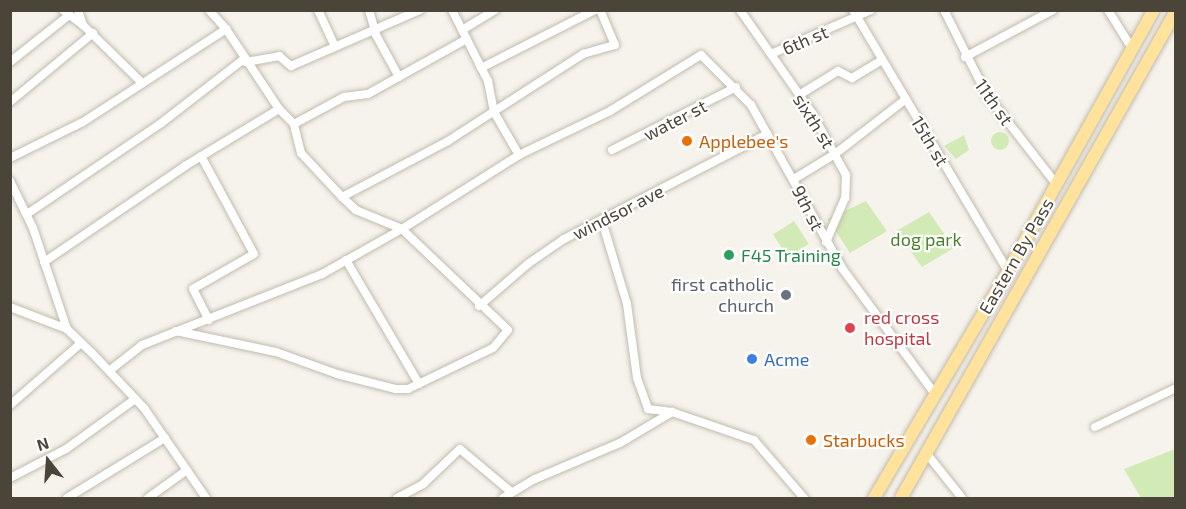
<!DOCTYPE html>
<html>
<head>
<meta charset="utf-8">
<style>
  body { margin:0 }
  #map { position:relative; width:1186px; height:509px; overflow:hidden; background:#f6f3ec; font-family:"Exo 2",sans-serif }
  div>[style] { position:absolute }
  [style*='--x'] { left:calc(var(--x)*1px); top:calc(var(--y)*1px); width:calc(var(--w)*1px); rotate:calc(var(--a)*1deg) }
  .green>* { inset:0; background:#d2eab5; transform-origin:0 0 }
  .round { border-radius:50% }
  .roads { filter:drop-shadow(0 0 2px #c2bbae) drop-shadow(0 0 2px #c2bbae) }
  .street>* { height:8px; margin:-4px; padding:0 4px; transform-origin:4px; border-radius:4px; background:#fff }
  .primary>* { height:12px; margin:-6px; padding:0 6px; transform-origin:6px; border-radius:6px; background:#ffe39c }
  .dots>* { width:16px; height:16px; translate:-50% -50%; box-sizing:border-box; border:3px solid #fff; border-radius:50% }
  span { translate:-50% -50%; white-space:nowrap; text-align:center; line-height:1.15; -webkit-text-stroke:4.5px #fff; paint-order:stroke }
  .street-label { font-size:18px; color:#4b4439 }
  .food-label { font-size:18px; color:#c56008 }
  .left { translate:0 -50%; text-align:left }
  .park-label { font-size:18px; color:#4a7f2a }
  .leisure-label { font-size:18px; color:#27864d }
  .worship-label { font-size:18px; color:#5b616d }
  .right { translate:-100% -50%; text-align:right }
  .health-label { font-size:18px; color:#be3a42 }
  .shop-label { font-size:18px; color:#366cbe }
  .frame { position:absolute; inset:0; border:12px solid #4b4439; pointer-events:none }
  .north { position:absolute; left:18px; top:431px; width:60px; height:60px; -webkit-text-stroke:4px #fff; paint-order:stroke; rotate:343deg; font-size:16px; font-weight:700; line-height:24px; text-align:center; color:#4b4439 }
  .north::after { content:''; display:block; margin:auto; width:21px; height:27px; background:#4b4439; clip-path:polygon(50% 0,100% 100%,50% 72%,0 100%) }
</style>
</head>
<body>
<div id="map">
  <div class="green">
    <i class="round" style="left:991px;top:132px;width:18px;height:18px"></i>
    <i style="clip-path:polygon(964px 135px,969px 150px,956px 159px,944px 146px)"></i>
    <i style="clip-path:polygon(866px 201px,887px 231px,850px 253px,828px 219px)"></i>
    <i style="clip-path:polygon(929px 212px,954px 248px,922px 267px,896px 231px)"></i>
    <i style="left:794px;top:221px;width:27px;height:25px;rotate:57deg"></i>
    <i style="clip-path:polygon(1175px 449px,1175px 498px,1141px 498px,1124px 469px)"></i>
  </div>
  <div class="roads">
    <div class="street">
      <i style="--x:63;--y:10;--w:25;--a:37"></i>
      <i style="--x:78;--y:10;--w:16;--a:72"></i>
      <i style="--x:83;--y:25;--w:83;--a:44.5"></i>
      <i style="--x:318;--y:10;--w:40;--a:65"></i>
      <i style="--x:369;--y:10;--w:26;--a:74"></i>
      <i style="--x:376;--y:35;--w:48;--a:61.3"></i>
      <i style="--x:452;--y:10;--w:80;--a:63.1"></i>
      <i style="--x:488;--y:81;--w:32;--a:79"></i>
      <i style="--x:494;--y:112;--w:50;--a:59.8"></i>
      <i style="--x:740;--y:10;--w:126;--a:55"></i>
      <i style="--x:812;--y:113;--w:71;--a:61.3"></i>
      <i style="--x:846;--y:175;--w:23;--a:92"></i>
      <i style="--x:845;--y:198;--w:48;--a:113.4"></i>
      <i style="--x:853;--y:10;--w:304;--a:59.3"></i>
      <i style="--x:944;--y:10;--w:95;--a:63.2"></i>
      <i style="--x:987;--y:95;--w:114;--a:52.1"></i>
      <i style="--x:1108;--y:10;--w:47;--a:58"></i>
      <i style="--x:462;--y:30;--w:39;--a:-31"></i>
      <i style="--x:771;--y:54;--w:109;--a:-23.7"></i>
      <i style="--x:965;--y:57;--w:100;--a:-28.1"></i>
      <i style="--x:10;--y:62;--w:75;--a:-38.5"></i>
      <i style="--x:246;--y:62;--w:34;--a:-10"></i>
      <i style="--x:279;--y:56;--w:16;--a:40"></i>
      <i style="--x:291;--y:66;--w:141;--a:-23.5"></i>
      <i style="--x:481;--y:68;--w:128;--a:-27"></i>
      <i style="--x:799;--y:95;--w:46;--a:-31.6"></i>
      <i style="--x:838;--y:71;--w:16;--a:27"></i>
      <i style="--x:852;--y:78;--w:35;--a:-31"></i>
      <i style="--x:10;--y:102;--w:108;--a:-39.7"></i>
      <i style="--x:294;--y:124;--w:57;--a:-28.4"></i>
      <i style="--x:344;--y:97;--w:24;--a:-7"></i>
      <i style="--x:368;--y:94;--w:113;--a:-29.1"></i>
      <i style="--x:612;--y:150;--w:139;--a:-26.9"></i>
      <i style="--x:201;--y:156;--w:111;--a:61.6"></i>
      <i style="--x:254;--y:254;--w:70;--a:150.2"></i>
      <i style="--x:193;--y:289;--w:35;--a:63"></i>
      <i style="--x:10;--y:158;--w:81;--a:-26.3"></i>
      <i style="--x:83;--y:122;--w:171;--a:-33"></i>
      <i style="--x:794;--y:179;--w:48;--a:-31.4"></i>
      <i style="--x:835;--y:154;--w:90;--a:-37.8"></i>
      <i style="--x:10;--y:181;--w:52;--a:63.9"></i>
      <i style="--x:33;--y:228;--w:107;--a:71.4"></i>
      <i style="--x:342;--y:197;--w:120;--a:-27.8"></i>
      <i style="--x:448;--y:141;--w:161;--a:-32.8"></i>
      <i style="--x:583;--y:54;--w:33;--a:-16"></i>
      <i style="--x:615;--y:45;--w:38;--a:-113"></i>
      <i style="--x:27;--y:214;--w:161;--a:-34.1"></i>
      <i style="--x:160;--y:124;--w:108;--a:-37.8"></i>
      <i style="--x:602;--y:221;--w:87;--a:73.2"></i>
      <i style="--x:627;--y:304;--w:75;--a:82.3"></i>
      <i style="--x:637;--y:378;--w:33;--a:70"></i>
      <i style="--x:648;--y:409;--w:24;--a:7"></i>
      <i style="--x:672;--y:412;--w:87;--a:18.9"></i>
      <i style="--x:754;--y:440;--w:77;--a:49.2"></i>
      <i style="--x:346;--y:260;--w:144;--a:59.5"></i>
      <i style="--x:44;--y:262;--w:171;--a:-34.2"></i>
      <i style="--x:185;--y:166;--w:110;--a:-31.2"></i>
      <i style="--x:479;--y:306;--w:66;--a:-40.7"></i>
      <i style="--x:529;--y:263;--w:42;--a:-34.4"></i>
      <i style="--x:564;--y:239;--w:229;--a:-27.3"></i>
      <i style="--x:10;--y:307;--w:61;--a:21.1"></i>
      <i style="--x:67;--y:329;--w:35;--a:44"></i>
      <i style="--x:92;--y:353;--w:76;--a:46.6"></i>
      <i style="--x:144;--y:408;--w:109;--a:55.4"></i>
      <i style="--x:176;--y:331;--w:102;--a:11.9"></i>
      <i style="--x:276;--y:352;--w:65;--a:19.8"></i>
      <i style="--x:337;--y:374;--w:61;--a:14.3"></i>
      <i style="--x:396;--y:389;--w:12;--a:0"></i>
      <i style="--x:408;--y:389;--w:94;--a:-25.8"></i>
      <i style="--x:493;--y:348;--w:23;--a:-50"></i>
      <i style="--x:508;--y:330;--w:146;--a:-136.4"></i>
      <i style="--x:402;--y:229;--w:50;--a:-157.6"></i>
      <i style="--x:356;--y:210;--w:19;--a:-137"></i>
      <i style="--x:342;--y:197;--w:60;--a:-133"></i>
      <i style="--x:301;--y:153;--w:30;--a:-104"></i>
      <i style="--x:294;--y:124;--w:21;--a:-135"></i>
      <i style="--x:279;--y:109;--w:96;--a:-123.5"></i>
      <i style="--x:226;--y:29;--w:25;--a:-132"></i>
      <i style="--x:109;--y:371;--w:42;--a:-38.2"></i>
      <i style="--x:142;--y:345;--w:193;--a:-21.5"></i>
      <i style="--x:322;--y:274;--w:92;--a:-29.4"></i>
      <i style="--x:402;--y:229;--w:138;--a:-32.3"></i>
      <i style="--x:519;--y:155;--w:101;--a:-25.8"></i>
      <i style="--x:610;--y:111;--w:107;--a:-31.6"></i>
      <i style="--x:701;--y:55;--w:71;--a:45"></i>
      <i style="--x:751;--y:105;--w:187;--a:60.8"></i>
      <i style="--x:842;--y:268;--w:155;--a:53.6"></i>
      <i style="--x:10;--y:405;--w:94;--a:-41.1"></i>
      <i style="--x:1095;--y:427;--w:90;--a:-25.7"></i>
      <i style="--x:927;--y:454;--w:56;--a:51.5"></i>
      <i style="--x:10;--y:478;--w:63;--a:-27.4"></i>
      <i style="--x:66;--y:449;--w:85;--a:-35.9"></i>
      <i style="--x:67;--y:498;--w:115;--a:-31.5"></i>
      <i style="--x:148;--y:498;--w:48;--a:-35.7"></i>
      <i style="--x:397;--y:498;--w:30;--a:-28"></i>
      <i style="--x:423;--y:484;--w:51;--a:-43.4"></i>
      <i style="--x:460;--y:449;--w:67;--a:40.1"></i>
      <i style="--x:503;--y:498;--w:37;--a:-31"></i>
      <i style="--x:535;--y:479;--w:92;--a:-23"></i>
      <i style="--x:620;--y:443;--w:61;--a:-30.8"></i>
    </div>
    <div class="primary">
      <i style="--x:874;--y:498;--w:264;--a:-59.4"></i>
      <i style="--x:1008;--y:271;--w:299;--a:-60.8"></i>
      <i style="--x:901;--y:498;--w:559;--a:-60.55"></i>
    </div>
  </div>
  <div class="dots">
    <i style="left:687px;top:141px;background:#e8710a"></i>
    <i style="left:729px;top:255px;background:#2e9e5b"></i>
    <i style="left:786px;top:295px;background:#6b7280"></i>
    <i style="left:850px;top:328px;background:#e0444e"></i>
    <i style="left:752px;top:359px;background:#3f7fe0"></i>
    <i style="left:811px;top:440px;background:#e8710a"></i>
  </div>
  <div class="street-label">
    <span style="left:805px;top:40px;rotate:-23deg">6th st</span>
    <span style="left:994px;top:102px;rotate:55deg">11th st</span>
    <span style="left:675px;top:120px;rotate:-27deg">water st</span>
    <span style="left:814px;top:121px;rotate:58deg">sixth st</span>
    <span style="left:930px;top:141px;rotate:59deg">15th st</span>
    <span style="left:808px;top:208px;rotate:63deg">9th st</span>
    <span style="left:618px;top:212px;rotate:-27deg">windsor ave</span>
    <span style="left:1016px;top:256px;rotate:-60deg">Eastern By Pass</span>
  </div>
  <div class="food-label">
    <span class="left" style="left:699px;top:141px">Applebee's</span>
    <span class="left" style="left:823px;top:440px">Starbucks</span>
  </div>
  <div class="park-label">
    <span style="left:926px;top:239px">dog park</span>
  </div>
  <div class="leisure-label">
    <span class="left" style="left:741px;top:255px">F45 Training</span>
  </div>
  <div class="worship-label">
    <span class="right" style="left:774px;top:295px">first catholic<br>church</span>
  </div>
  <div class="health-label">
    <span class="left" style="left:864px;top:328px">red cross<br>hospital</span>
  </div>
  <div class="shop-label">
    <span class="left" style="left:764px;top:359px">Acme</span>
  </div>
  <div class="frame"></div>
  <div class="north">N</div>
</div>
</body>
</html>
